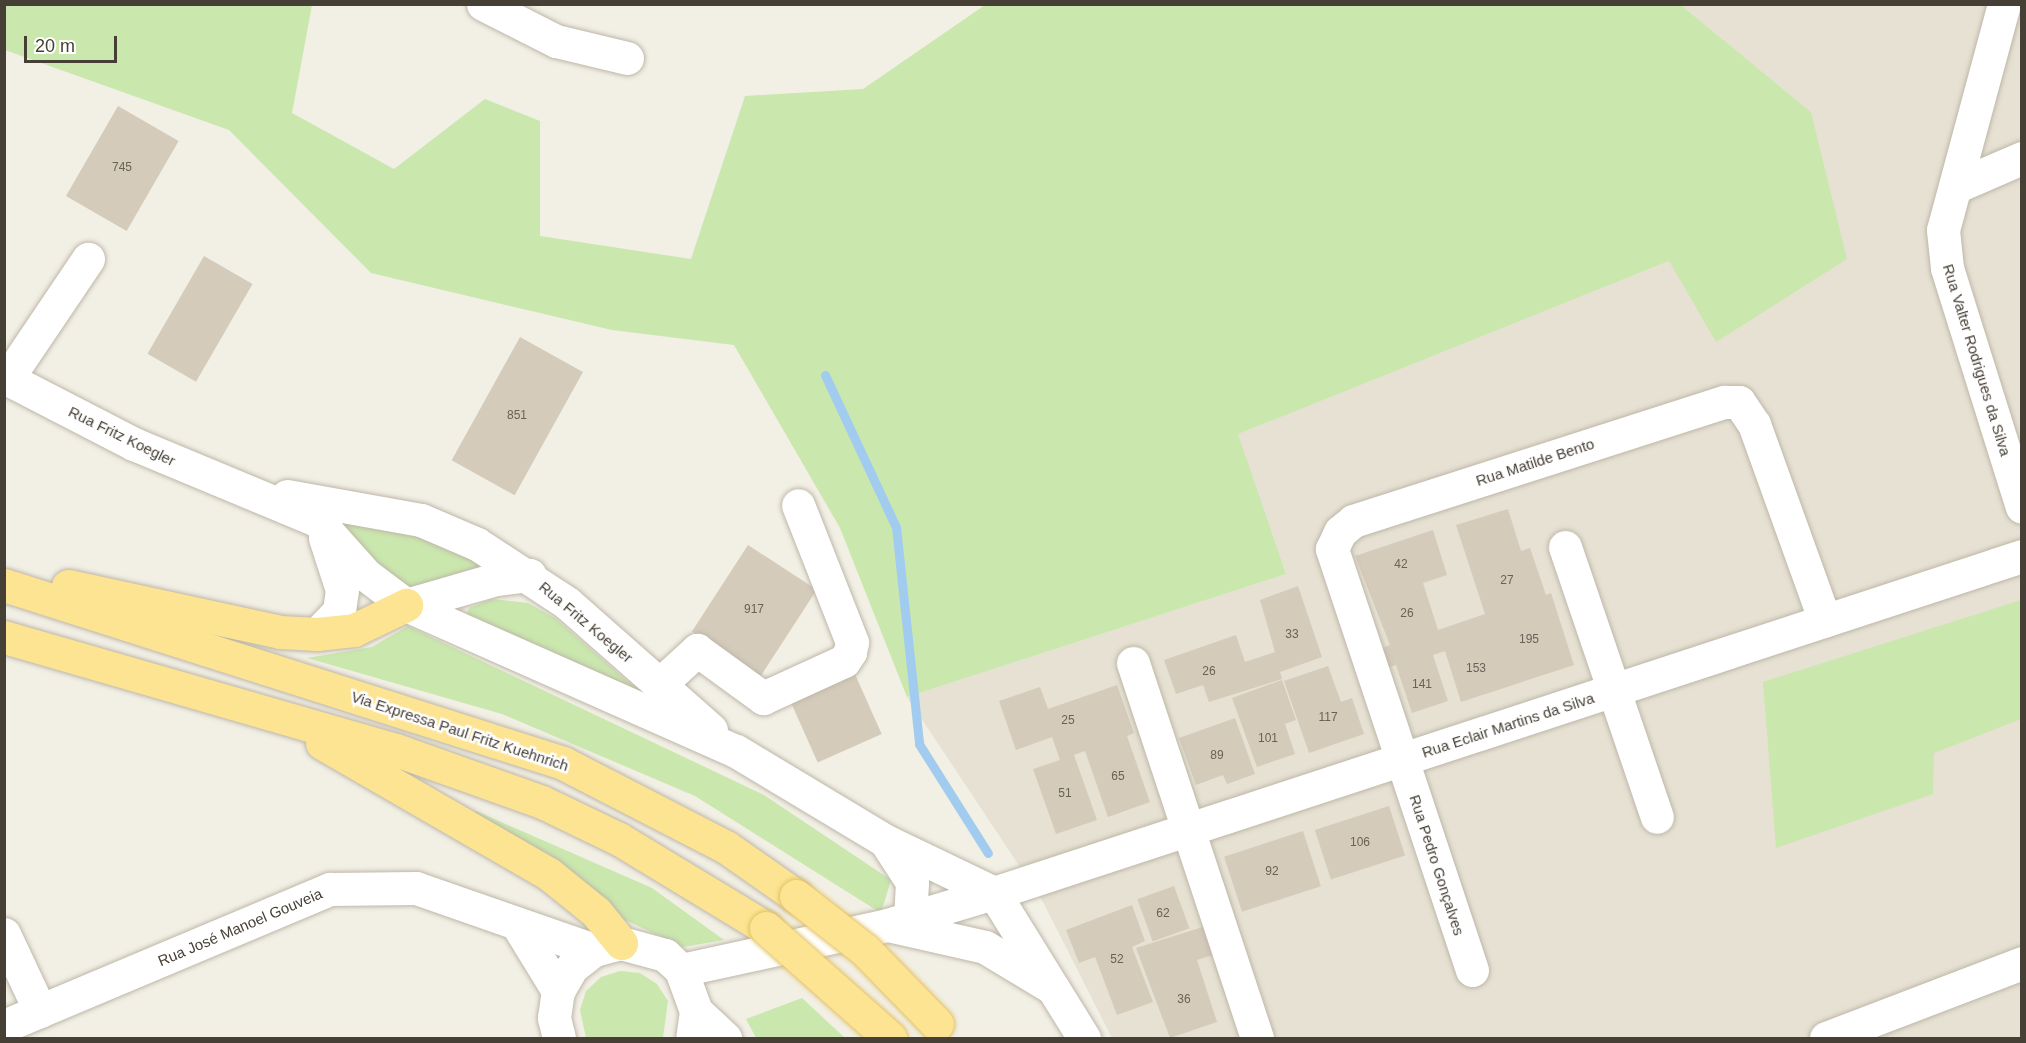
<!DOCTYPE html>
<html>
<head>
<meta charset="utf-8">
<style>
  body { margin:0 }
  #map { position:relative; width:2026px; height:1043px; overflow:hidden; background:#f2efe5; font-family:Arial,sans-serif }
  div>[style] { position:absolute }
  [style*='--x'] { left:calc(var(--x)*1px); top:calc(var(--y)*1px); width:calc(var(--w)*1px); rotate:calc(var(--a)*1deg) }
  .residential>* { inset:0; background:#e6e1d3 }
  .green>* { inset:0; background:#cae7ae }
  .stream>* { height:9px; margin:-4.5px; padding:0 4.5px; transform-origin:4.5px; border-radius:4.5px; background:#a1ccef }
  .building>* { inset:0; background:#d4cbbb; transform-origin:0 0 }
  .roads { filter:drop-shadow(0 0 2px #beb7a8) drop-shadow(0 0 2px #beb7a8) }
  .minor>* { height:33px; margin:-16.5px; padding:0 16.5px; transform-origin:16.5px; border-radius:16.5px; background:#fff }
  .major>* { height:33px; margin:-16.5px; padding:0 16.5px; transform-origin:16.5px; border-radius:16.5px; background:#fde493 }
  .bridges { filter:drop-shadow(0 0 2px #e2c263) drop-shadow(0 0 2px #e2c263) }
  .major-bridge>* { height:33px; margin:-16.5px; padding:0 16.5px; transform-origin:16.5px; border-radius:16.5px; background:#fde493 }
  span { translate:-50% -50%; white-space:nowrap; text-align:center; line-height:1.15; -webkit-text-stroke:5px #fff; paint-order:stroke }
  .number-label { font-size:12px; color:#696256 }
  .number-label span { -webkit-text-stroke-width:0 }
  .street-label { font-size:15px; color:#453f35 }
  .frame { position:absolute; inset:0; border:6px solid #453f35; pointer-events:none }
  .scale { position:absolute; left:24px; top:36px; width:93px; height:27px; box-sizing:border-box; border:3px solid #453f35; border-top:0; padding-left:8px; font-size:18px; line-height:21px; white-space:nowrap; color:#453f35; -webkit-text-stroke:4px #fff; paint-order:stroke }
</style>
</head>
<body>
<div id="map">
  <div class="residential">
    <i style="clip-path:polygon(1681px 5px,2021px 5px,2021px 1038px,1112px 1038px,1042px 900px,907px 697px,1286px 574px,1237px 434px,1669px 261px,1811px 112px)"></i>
  </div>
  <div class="green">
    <i style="clip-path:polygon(5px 4px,312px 5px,292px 113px,394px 169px,485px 99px,540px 121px,540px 236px,691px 259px,745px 96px,863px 89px,985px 5px,1681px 5px,1811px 112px,1847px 259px,1716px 342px,1669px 261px,1238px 434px,1286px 574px,907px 697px,840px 528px,734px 345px,612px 330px,371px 273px,229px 130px,5px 50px)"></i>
    <i style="clip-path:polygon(336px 515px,438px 541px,481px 561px,482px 568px,413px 592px,357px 551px)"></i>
    <i style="clip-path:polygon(492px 599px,528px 603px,555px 618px,650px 701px,466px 616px,469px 608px)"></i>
    <i style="clip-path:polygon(2021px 600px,2021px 719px,1934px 753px,1933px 794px,1776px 848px,1763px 682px)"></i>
    <i style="clip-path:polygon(408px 626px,764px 795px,891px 880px,881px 913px,695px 796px,502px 714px,307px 658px,372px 647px)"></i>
    <i style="clip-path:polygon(476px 811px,652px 888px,724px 940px,683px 947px,608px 912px,472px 817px)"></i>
    <i style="clip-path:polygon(620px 971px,640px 973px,657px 984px,668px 1001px,663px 1038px,586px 1038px,580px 1010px,586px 991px,601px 977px)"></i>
    <i style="clip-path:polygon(802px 998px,845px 1038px,756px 1038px,746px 1019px)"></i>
  </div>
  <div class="stream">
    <i style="--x:825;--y:375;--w:168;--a:65"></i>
    <i style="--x:896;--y:527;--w:218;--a:83.9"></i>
    <i style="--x:919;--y:744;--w:129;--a:57.7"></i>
  </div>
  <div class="building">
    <i style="left:118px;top:106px;width:70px;height:104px;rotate:30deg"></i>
    <i style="left:204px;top:256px;width:56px;height:113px;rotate:30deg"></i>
    <i style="left:520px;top:337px;width:72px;height:141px;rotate:29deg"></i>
    <i style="clip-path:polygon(1508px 509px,1521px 551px,1530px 548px,1546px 595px,1551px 593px,1574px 665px,1461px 702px,1445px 651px,1433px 655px,1448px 701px,1412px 713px,1396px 665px,1385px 669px,1379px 649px,1390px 645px,1355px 556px,1433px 530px,1447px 575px,1423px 583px,1438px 630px,1485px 614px,1456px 525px)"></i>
    <i style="left:748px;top:545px;width:82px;height:103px;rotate:33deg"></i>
    <i style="clip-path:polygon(1298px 586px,1322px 657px,1280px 672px,1282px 679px,1209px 702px,1203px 685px,1176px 694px,1164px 660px,1236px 635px,1245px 662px,1275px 652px,1260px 600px)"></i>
    <i style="clip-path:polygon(1328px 666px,1341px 702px,1352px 698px,1364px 734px,1309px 753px,1284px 681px)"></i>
    <i style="left:854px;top:672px;width:68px;height:70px;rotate:66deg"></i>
    <i style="clip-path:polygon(1282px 680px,1296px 720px,1285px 724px,1295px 754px,1257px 767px,1232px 698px)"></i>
    <i style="clip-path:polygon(1117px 685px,1134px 733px,1127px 736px,1150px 802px,1108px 817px,1085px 751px,1074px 755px,1097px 820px,1056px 834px,1033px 769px,1060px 760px,1052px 737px,1016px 750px,999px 701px,1040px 687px,1048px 709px)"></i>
    <i style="clip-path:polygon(1235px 718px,1255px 774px,1227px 784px,1223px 775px,1196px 785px,1179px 738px)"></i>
    <i style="left:1389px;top:806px;width:52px;height:78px;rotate:72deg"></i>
    <i style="left:1303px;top:831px;width:58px;height:83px;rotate:72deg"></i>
    <i style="left:1174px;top:886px;width:45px;height:39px;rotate:70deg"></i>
    <i style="clip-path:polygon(1132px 905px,1145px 941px,1132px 947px,1153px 1002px,1117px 1015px,1095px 957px,1079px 963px,1066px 930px)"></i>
    <i style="clip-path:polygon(1206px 926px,1216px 954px,1197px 960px,1217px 1022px,1170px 1038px,1136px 948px)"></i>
  </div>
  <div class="roads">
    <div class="minor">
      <i style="--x:483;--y:4;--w:82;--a:26.9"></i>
      <i style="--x:556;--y:41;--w:73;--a:13.5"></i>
      <i style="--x:2004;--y:4;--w:234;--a:105.1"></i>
      <i style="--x:1943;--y:230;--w:38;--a:84"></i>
      <i style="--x:1947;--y:268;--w:250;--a:72.6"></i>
      <i style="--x:1957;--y:186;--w:71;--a:-23.3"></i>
      <i style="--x:4;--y:377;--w:146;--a:27.3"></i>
      <i style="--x:134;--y:444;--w:198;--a:22.6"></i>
      <i style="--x:317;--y:520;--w:74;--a:48.3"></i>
      <i style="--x:366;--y:575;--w:50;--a:36.9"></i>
      <i style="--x:406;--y:605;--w:361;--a:23.9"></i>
      <i style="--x:736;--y:751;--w:173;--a:31"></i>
      <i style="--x:884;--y:840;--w:122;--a:25.7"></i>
      <i style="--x:7;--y:379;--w:145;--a:-56"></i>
      <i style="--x:287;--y:496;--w:136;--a:10.2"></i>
      <i style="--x:421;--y:520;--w:61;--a:23.2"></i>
      <i style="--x:477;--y:544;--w:108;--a:33.2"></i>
      <i style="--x:567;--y:603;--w:192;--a:41.4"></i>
      <i style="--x:1565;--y:547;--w:285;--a:71.2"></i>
      <i style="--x:406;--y:605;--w:94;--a:-16.1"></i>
      <i style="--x:496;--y:579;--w:34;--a:-7"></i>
      <i style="--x:317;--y:634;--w:32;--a:-46"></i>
      <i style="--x:339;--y:611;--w:21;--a:-82"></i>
      <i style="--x:342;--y:590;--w:55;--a:-108.1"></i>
      <i style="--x:1133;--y:663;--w:395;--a:71.7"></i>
      <i style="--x:659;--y:685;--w:52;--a:-42.6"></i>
      <i style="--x:697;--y:650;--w:82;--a:36"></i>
      <i style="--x:763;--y:698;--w:89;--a:-24.6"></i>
      <i style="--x:844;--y:661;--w:11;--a:-56"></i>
      <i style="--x:850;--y:652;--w:10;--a:-79"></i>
      <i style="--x:852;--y:642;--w:147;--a:-111.5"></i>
      <i style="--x:886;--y:842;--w:48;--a:57"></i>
      <i style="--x:912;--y:882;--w:36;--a:93"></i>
      <i style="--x:994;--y:893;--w:171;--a:58.2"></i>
      <i style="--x:517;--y:924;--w:79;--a:58.5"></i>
      <i style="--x:892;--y:926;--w:95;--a:12.7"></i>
      <i style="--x:985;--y:947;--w:79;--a:31.1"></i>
      <i style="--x:4;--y:934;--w:85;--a:64.9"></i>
      <i style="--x:681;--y:970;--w:211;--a:-12.3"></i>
      <i style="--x:887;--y:925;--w:112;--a:-16.7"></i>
      <i style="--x:994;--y:893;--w:1082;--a:-18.15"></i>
      <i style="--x:1472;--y:970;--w:444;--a:-108.4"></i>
      <i style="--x:1332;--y:549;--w:19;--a:-65"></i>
      <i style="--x:1340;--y:532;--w:17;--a:-40"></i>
      <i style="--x:1353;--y:521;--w:390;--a:-17.8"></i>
      <i style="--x:1724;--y:402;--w:15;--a:0"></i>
      <i style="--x:1739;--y:402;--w:27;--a:56"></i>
      <i style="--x:1754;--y:424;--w:209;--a:70.2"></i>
      <i style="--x:696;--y:1011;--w:40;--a:43"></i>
      <i style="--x:4;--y:1026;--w:354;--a:-22.8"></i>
      <i style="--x:330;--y:889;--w:86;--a:-0.7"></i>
      <i style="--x:416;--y:888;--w:188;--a:19.2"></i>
      <i style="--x:559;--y:1038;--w:21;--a:-104"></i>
      <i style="--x:554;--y:1018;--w:27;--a:-82"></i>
      <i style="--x:558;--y:991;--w:28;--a:-60"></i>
      <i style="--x:572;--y:967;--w:28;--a:-38"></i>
      <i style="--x:594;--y:950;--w:28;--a:-15"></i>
      <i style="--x:621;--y:943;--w:46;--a:15.3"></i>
      <i style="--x:665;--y:955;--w:22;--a:43"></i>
      <i style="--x:681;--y:970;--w:44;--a:69.9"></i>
      <i style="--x:696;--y:1011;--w:27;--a:98"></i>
      <i style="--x:1826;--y:1038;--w:210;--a:-20.9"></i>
    </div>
    <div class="major">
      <i style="--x:4;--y:585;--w:587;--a:17.66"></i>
      <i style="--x:563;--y:763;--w:183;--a:27.3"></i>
      <i style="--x:726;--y:847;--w:85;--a:35"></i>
      <i style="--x:68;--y:586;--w:217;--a:12.2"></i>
      <i style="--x:280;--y:632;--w:37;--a:3"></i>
      <i style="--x:317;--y:634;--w:37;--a:-6"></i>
      <i style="--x:354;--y:630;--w:58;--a:-25.7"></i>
      <i style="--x:4;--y:637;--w:408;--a:16.1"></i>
      <i style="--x:396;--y:750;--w:155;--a:19.6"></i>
      <i style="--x:542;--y:802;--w:85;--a:25.7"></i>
      <i style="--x:619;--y:839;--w:172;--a:31.2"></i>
      <i style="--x:322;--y:743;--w:262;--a:30"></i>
      <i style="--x:549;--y:874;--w:60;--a:39"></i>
      <i style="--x:596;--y:912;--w:40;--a:51"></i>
    </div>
  </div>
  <div class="bridges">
    <div class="major-bridge">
      <i style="--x:796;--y:896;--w:88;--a:38"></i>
      <i style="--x:865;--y:950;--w:103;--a:45.8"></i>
      <i style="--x:766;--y:928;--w:166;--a:41.6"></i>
    </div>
  </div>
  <div class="number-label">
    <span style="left:122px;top:168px">745</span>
    <span style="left:517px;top:416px">851</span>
    <span style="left:1401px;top:565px">42</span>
    <span style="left:1507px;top:581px">27</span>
    <span style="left:754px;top:610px">917</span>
    <span style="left:1407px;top:614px">26</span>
    <span style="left:1292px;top:635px">33</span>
    <span style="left:1529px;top:640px">195</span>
    <span style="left:1476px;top:669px">153</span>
    <span style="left:1209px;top:672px">26</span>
    <span style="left:1422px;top:685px">141</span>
    <span style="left:1328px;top:718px">117</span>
    <span style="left:1068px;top:721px">25</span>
    <span style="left:1268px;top:739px">101</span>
    <span style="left:1217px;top:756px">89</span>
    <span style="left:1118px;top:777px">65</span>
    <span style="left:1065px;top:794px">51</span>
    <span style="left:1360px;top:843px">106</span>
    <span style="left:1272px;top:872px">92</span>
    <span style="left:1163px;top:914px">62</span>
    <span style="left:1117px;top:960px">52</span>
    <span style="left:1184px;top:1000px">36</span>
  </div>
  <div class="street-label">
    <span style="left:1977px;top:360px;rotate:73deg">Rua Valter Rodrigues da Silva</span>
    <span style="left:122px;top:436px;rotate:26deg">Rua Fritz Koegler</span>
    <span style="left:1535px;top:462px;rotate:-18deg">Rua Matilde Bento</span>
    <span style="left:586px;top:622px;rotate:40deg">Rua Fritz Koegler</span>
    <span style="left:1508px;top:725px;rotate:-18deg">Rua Eclair Martins da Silva</span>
    <span style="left:460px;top:731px;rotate:18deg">Via Expressa Paul Fritz Kuehnrich</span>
    <span style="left:1437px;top:865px;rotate:72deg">Rua Pedro Gonçalves</span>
    <span style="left:240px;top:927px;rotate:-23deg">Rua José Manoel Gouveia</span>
  </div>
  <div class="frame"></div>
  <div class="scale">20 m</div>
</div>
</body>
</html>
